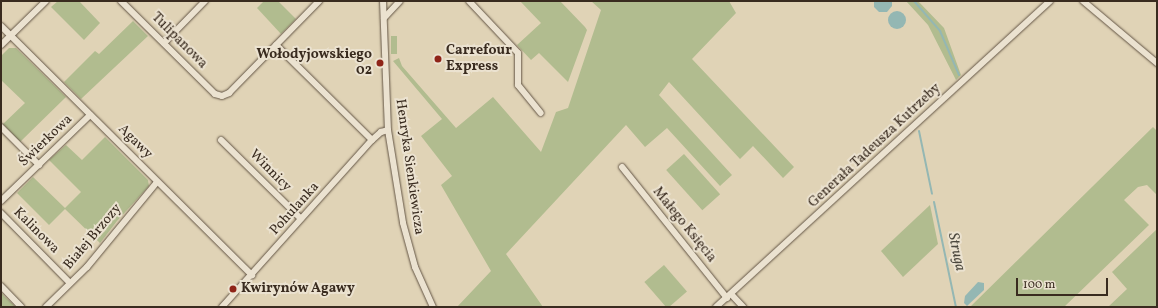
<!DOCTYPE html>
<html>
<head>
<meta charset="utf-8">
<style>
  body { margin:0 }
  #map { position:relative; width:1158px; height:308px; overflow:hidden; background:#e0d3b6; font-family:Vollkorn,serif }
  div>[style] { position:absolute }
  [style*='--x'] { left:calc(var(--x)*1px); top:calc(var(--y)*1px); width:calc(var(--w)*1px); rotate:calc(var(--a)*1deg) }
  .green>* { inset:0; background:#b1bc8f; transform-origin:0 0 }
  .water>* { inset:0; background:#94b7b3 }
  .round { border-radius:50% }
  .stream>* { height:2px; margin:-1px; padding:0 1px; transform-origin:1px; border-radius:1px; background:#94b7b3 }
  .roads { filter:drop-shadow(0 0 1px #635545) drop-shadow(0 0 1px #635545) }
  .minor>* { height:6px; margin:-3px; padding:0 3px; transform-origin:3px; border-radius:3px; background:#ebe2d0 }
  .dots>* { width:11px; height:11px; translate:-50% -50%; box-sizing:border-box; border:2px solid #ebe2d0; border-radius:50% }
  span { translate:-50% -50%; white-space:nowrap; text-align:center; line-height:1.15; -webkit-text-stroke:4px #ebe2d0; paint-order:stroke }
  .street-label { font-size:14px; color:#392b1f }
  .poi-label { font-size:14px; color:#392b1f; font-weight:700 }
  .left { translate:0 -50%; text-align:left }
  .right { translate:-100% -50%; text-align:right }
  .water-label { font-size:15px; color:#4b473d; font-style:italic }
  .frame { position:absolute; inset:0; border:2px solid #392b1f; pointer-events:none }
  .scale { position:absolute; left:1016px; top:278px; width:92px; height:18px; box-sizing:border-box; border:2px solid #392b1f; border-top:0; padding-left:5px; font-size:12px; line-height:14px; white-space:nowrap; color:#392b1f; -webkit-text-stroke:3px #ebe2d0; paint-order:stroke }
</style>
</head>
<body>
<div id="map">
  <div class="green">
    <i style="clip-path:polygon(58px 1px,79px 1px,100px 23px,84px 40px,51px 7px)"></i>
    <i style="clip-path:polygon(264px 1px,278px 1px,296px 19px,281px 34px,257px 8px)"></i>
    <i style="clip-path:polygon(520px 1px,560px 1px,585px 27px,587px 30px,568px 82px,539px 53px,531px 60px,517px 45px,541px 23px)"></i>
    <i style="clip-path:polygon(591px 1px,729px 1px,736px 13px,692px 59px,794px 167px,783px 178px,753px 146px,740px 159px,669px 82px,659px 95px,732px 175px,720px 186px,667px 128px,645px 147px,626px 125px,506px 254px,543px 307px,457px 307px,491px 271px,441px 185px,452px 176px,421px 136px,442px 119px,393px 61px,399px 58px,402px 66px,456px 128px,493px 97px,541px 152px,556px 112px,568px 108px,601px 10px)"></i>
    <i style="clip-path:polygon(906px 1px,918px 1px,944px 28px,961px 75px,956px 80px,928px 25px)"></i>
    <i style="clip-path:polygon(133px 21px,148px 36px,81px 99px,64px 82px,95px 51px,99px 54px)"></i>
    <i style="left:391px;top:36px;width:6px;height:18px"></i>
    <i style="clip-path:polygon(9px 48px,16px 48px,66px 97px,20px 142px,3px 124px,25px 103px,1px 80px,1px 56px)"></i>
    <i style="clip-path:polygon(1153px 127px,1157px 131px,1157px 195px,1147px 185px,1138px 187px,1124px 200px,1149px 225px,1064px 307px,970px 307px)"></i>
    <i style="clip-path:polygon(105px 137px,148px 180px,149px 186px,117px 221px,100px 243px,65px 209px,49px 225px,17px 193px,33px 177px,65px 208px,81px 192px,49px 160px,66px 145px,82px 160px)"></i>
    <i style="left:684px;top:154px;width:54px;height:24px;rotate:48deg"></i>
    <i style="clip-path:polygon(930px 205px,938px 244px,903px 277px,881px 251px)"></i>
    <i style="clip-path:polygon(1157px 229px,1157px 307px,1108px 307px,1127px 289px,1112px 272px)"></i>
    <i style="left:664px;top:265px;width:35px;height:26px;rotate:49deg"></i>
    <i style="clip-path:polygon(1px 292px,4px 296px,16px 307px,1px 307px)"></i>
  </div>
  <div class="water">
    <i style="clip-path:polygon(874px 1px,892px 1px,892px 6px,887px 12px,879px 12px,874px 7px)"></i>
    <i class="round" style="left:888px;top:11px;width:18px;height:18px"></i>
    <i style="clip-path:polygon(978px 282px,984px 283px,984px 290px,967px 306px,964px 303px,965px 296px)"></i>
  </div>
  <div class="stream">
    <i style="--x:914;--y:1;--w:40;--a:49"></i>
    <i style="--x:940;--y:31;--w:48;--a:66.6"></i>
    <i style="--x:919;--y:131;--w:64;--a:78.3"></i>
    <i style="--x:934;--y:202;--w:107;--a:78.2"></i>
  </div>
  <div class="roads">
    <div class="minor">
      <i style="--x:121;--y:1;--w:132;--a:44.7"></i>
      <i style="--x:215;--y:94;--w:7;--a:16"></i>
      <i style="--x:222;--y:96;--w:8;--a:-23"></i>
      <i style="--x:229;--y:93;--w:129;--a:-45.6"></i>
      <i style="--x:383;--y:1;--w:129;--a:87.8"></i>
      <i style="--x:388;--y:130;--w:94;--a:80.8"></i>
      <i style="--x:403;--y:223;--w:46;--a:74.7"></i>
      <i style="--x:415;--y:267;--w:44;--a:65.8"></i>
      <i style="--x:469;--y:1;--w:71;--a:46.7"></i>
      <i style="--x:518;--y:53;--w:32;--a:90"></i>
      <i style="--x:518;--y:85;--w:36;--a:51"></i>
      <i style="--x:1083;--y:1;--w:97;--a:40"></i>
      <i style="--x:384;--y:18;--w:23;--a:-47"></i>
      <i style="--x:1;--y:26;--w:354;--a:44.8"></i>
      <i style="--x:164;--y:43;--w:59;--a:-45.7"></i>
      <i style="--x:1;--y:45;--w:63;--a:-44.4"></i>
      <i style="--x:276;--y:45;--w:135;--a:44.7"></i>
      <i style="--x:1;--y:127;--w:54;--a:45"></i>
      <i style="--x:221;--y:140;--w:112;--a:44.6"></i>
      <i style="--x:622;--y:167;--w:168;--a:51.3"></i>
      <i style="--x:1;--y:201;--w:124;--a:-44"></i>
      <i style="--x:1;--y:213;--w:98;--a:45.4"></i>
      <i style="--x:1;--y:286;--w:29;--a:46"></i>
      <i style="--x:731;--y:294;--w:18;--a:47"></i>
      <i style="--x:46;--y:307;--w:57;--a:-44.3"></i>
      <i style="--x:87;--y:267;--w:110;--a:-50.5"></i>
      <i style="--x:222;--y:307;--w:224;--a:-48.1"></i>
      <i style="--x:372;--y:140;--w:12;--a:-42"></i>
      <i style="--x:381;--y:132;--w:7;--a:-16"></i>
      <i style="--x:716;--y:307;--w:453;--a:-42.5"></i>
    </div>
  </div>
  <div class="dots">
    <i style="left:438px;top:59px;background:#8f2418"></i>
    <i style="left:380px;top:63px;background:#8f2418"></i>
    <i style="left:233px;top:289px;background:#8f2418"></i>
  </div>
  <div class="street-label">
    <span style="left:179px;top:41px;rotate:45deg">Tulipanowa</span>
    <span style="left:46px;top:141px;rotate:-44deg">Świerkowa</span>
    <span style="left:135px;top:142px;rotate:45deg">Agawy</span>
    <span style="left:875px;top:146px;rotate:-43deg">Generała Tadeusza Kutrzeby</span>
    <span style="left:409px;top:167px;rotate:82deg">Henryka Sienkiewicza</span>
    <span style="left:270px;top:171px;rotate:45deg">Winnicy</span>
    <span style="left:295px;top:209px;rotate:-48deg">Pohulanka</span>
    <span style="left:684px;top:225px;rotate:51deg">Małego Księcia</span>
    <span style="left:36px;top:231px;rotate:45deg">Kalinowa</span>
    <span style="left:93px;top:237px;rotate:-50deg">Białej Brzozy</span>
  </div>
  <div class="poi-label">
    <span class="left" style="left:446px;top:59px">Carrefour<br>Express</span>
    <span class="right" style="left:372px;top:63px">Wołodyjowskiego<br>02</span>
    <span class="left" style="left:241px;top:289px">Kwirynów Agawy</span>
  </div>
  <div class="water-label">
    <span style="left:956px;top:252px;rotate:78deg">Struga</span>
  </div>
  <div class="frame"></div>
  <div class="scale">100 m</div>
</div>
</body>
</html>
